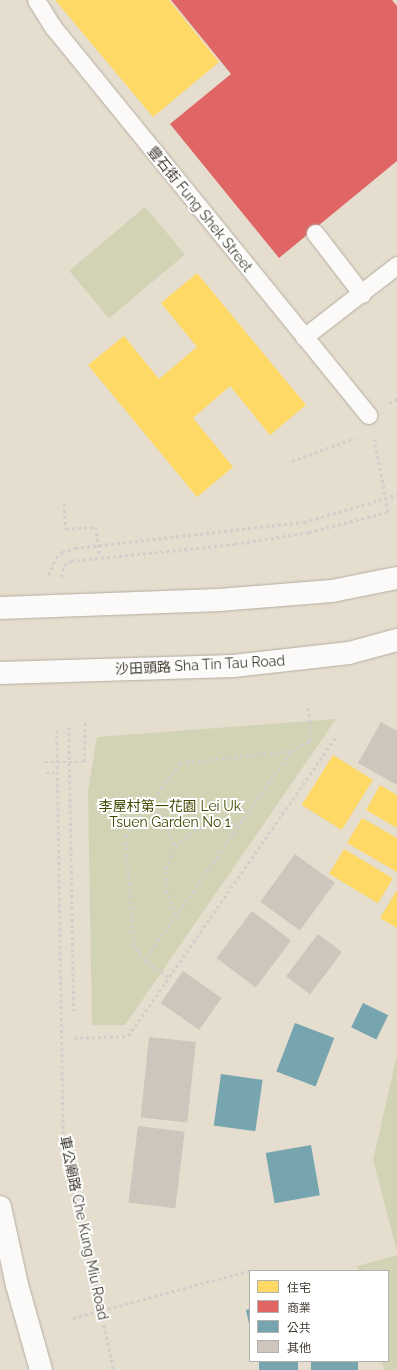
<!DOCTYPE html>
<html>
<head>
<meta charset="utf-8">
<style>
  body { margin:0 }
  #map { position:relative; width:397px; height:1370px; overflow:hidden; background:#e5ddce; font-family:Raleway,"Noto Sans TC",sans-serif }
  div>[style] { position:absolute }
  [style*='--x'] { left:calc(var(--x)*1px); top:calc(var(--y)*1px); width:calc(var(--w)*1px); rotate:calc(var(--a)*1deg) }
  .green>* { inset:0; background:#d2d2b5; transform-origin:0 0 }
  .homes>* { inset:0; background:#ffd966; transform-origin:0 0 }
  .shops>* { inset:0; background:#e06666 }
  .public>* { inset:0; background:#76a5af; transform-origin:0 0 }
  .building>* { inset:0; background:#cec5bc; transform-origin:0 0 }
  .path>* { height:2.5px; margin-top:-1.25px; transform-origin:0; background:repeating-linear-gradient(90deg,#d1cfcb 0 3px,transparent 0 6px) }
  .roads { filter:drop-shadow(0 0 1px #b4aea2) drop-shadow(0 0 1px #b4aea2) }
  .service>* { height:17px; margin:-8.5px; padding:0 8.5px; transform-origin:8.5px; border-radius:8.5px; background:#fbfaf8 }
  .tertiary>* { height:22px; margin:-11px; padding:0 11px; transform-origin:11px; border-radius:11px; background:#fbfaf8 }
  .primary>* { height:22px; margin:-11px; padding:0 11px; transform-origin:11px; border-radius:11px; background:#fbfaf8 }
  span { translate:-50% -50%; white-space:nowrap; text-align:center; line-height:1.15; -webkit-text-stroke:4px #fff; paint-order:stroke }
  .street-label { font-size:14px; color:#3e392e }
  .park-label { font-size:14px; color:#414800 }
  .legend { position:absolute; left:249px; top:1270px; width:140px; height:92px; box-sizing:border-box; background:#fff; border:1px solid #b2b0ab; margin:0; padding:5px 7px; list-style:none; font-size:12px; color:#3e392e }
  .legend li { display:flex; align-items:center; gap:8px; height:20px }
  .legend b { width:20px; border:1px solid #b2b0ab }
</style>
</head>
<body>
<div id="map">
  <div class="green">
    <i style="left:145px;top:207px;width:62px;height:99px;rotate:50deg"></i>
    <i style="clip-path:polygon(336px 719px,125px 1025px,92px 1025px,88px 791px,97px 737px)"></i>
    <i style="clip-path:polygon(397px 1055px,397px 1251px,373px 1160px)"></i>
    <i style="clip-path:polygon(397px 1255px,397px 1370px,384px 1370px,382px 1361px,388px 1361px,388px 1271px,358px 1271px,357px 1266px)"></i>
  </div>
  <div class="homes">
    <i style="clip-path:polygon(55px 0,169px 0,219px 62px,153px 117px)"></i>
    <i style="clip-path:polygon(197px 273px,306px 405px,270px 435px,230px 386px,193px 418px,233px 467px,197px 497px,88px 365px,124px 336px,159px 379px,197px 347px,161px 303px)"></i>
    <i style="left:333px;top:755px;width:47px;height:59px;rotate:32deg"></i>
    <i style="clip-path:polygon(380px 785px,397px 795px,397px 828px,366px 810px)"></i>
    <i style="clip-path:polygon(362px 818px,397px 838px,397px 872px,347px 843px)"></i>
    <i style="left:344px;top:849px;width:57px;height:29px;rotate:31deg"></i>
    <i style="clip-path:polygon(397px 890px,397px 928px,380px 918px)"></i>
  </div>
  <div class="shops">
    <i style="clip-path:polygon(171px 0,392px 0,397px 6px,397px 161px,279px 258px,170px 124px,231px 74px)"></i>
  </div>
  <div class="public">
    <i style="left:363px;top:1003px;width:28px;height:27px;rotate:26deg"></i>
    <i style="left:295px;top:1023px;width:42px;height:52px;rotate:21deg"></i>
    <i style="left:221px;top:1074px;width:42px;height:52px;rotate:8deg"></i>
    <i style="left:311px;top:1145px;width:51px;height:46px;rotate:80deg"></i>
    <i style="clip-path:polygon(250px 1309px,250px 1324px,249px 1324px,246px 1310px)"></i>
    <i style="left:259px;top:1361px;width:39px;height:9px"></i>
    <i style="left:311px;top:1361px;width:47px;height:9px"></i>
  </div>
  <div class="building">
    <i style="clip-path:polygon(381px 722px,397px 731px,397px 785px,358px 763px)"></i>
    <i style="left:295px;top:854px;width:49px;height:59px;rotate:36deg"></i>
    <i style="left:252px;top:911px;width:49px;height:59px;rotate:37deg"></i>
    <i style="left:318px;top:934px;width:30px;height:53px;rotate:37deg"></i>
    <i style="left:183px;top:971px;width:47px;height:39px;rotate:35deg"></i>
    <i style="left:149px;top:1037px;width:47px;height:81px;rotate:6deg"></i>
    <i style="left:138px;top:1126px;width:47px;height:77px;rotate:7deg"></i>
  </div>
  <div class="path">
    <i style="--x:389;--y:403;--w:9;--a:-27"></i>
    <i style="--x:292;--y:461;--w:67;--a:-20.1"></i>
    <i style="--x:64;--y:504;--w:25;--a:85"></i>
    <i style="--x:66;--y:529;--w:30;--a:-4"></i>
    <i style="--x:96;--y:527;--w:30;--a:82"></i>
    <i style="--x:48;--y:575;--w:19;--a:-65"></i>
    <i style="--x:56;--y:558;--w:8;--a:-45"></i>
    <i style="--x:62;--y:552;--w:14;--a:-17"></i>
    <i style="--x:75;--y:548;--w:230;--a:-6.5"></i>
    <i style="--x:304;--y:522;--w:97;--a:-16.2"></i>
    <i style="--x:61;--y:577;--w:12;--a:-76"></i>
    <i style="--x:64;--y:565;--w:8;--a:-30"></i>
    <i style="--x:71;--y:561;--w:165;--a:-5.9"></i>
    <i style="--x:235;--y:544;--w:75;--a:-9.2"></i>
    <i style="--x:309;--y:532;--w:81;--a:-14.2"></i>
    <i style="--x:388;--y:512;--w:74;--a:-100.9"></i>
    <i style="--x:69;--y:727;--w:284;--a:89"></i>
    <i style="--x:57;--y:730;--w:401;--a:89.1"></i>
    <i style="--x:63;--y:1131;--w:244;--a:78"></i>
    <i style="--x:45;--y:762;--w:39;--a:0"></i>
    <i style="--x:84;--y:762;--w:42;--a:-88.6"></i>
    <i style="--x:46;--y:773;--w:11;--a:0"></i>
    <i style="--x:154;--y:798;--w:52;--a:66.4"></i>
    <i style="--x:176;--y:915;--w:24;--a:-114"></i>
    <i style="--x:166;--y:893;--w:24;--a:-90"></i>
    <i style="--x:166;--y:869;--w:25;--a:-69"></i>
    <i style="--x:175;--y:846;--w:25;--a:-40"></i>
    <i style="--x:194;--y:830;--w:23;--a:-20"></i>
    <i style="--x:216;--y:822;--w:24;--a:5"></i>
    <i style="--x:144;--y:961;--w:18;--a:-124"></i>
    <i style="--x:134;--y:946;--w:109;--a:-94.7"></i>
    <i style="--x:125;--y:837;--w:92;--a:-53.4"></i>
    <i style="--x:180;--y:763;--w:112;--a:-6.2"></i>
    <i style="--x:168;--y:977;--w:29;--a:-146"></i>
    <i style="--x:144;--y:961;--w:256;--a:-55"></i>
    <i style="--x:291;--y:751;--w:21;--a:-28"></i>
    <i style="--x:310;--y:741;--w:33;--a:-93"></i>
    <i style="--x:74;--y:1038;--w:54;--a:-2.1"></i>
    <i style="--x:128;--y:1036;--w:363;--a:-55.2"></i>
    <i style="--x:73;--y:1318;--w:185;--a:-15"></i>
  </div>
  <div class="roads">
    <div class="service">
      <i style="--x:36;--y:0;--w:32;--a:58"></i>
      <i style="--x:53;--y:27;--w:500;--a:50.9"></i>
      <i style="--x:315;--y:233;--w:77;--a:52.4"></i>
      <i style="--x:304;--y:337;--w:118;--a:-37.7"></i>
    </div>
    <div class="tertiary">
      <i style="--x:0;--y:608;--w:219;--a:-2.1"></i>
      <i style="--x:219;--y:600;--w:113;--a:-4.6"></i>
      <i style="--x:332;--y:591;--w:66;--a:-11.3"></i>
      <i style="--x:0;--y:673;--w:233;--a:-1.7"></i>
      <i style="--x:233;--y:666;--w:117;--a:-6.4"></i>
      <i style="--x:349;--y:653;--w:50;--a:-15.2"></i>
    </div>
    <div class="primary">
      <i style="--x:0;--y:1207;--w:80;--a:77.7"></i>
      <i style="--x:17;--y:1285;--w:88;--a:74.2"></i>
    </div>
  </div>
  <div class="street-label">
    <span style="left:200px;top:209px;rotate:51deg">豐石街 Fung Shek Street</span>
    <span style="left:200px;top:665px;rotate:-3deg">沙田頭路 Sha Tin Tau Road</span>
    <span style="left:84px;top:1228px;rotate:78deg">車公廟路 Che Kung Miu Road</span>
  </div>
  <div class="park-label">
    <span style="left:170px;top:814px">李屋村第一花園 Lei Uk<br>Tsuen Garden No 1</span>
  </div>
  <ul class="legend">
  <li><b style="height:11px;background:#ffd966"></b>住宅</li>
  <li><b style="height:11px;background:#e06666"></b>商業</li>
  <li><b style="height:11px;background:#76a5af"></b>公共</li>
  <li><b style="height:11px;background:#cec5bc"></b>其他</li>
  </ul>
</div>
</body>
</html>
